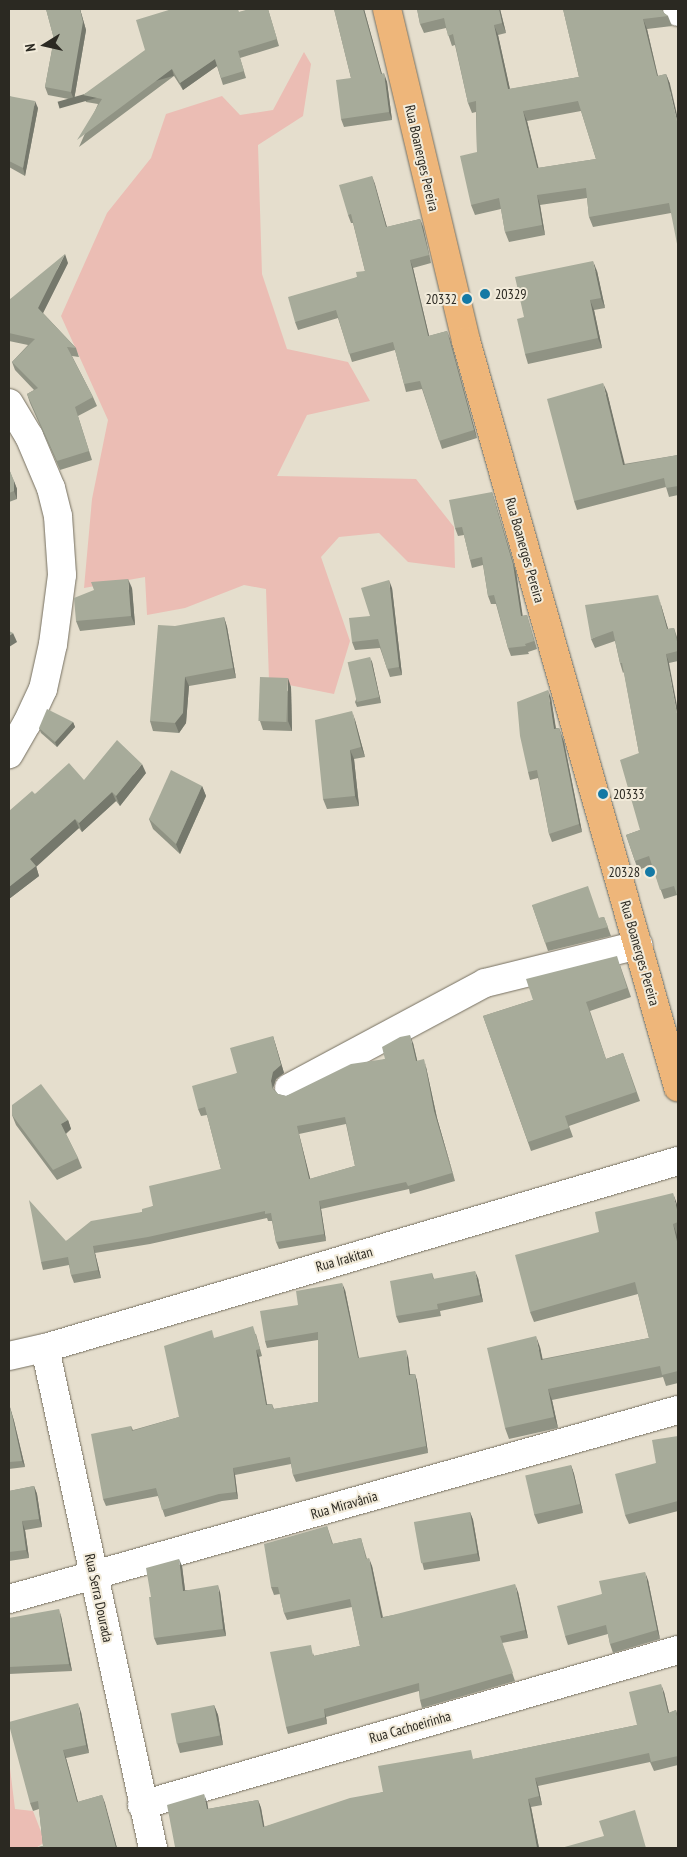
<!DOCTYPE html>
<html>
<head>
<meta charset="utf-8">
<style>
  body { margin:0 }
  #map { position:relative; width:687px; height:1857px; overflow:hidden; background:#e5decd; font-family:"PT Sans Narrow",sans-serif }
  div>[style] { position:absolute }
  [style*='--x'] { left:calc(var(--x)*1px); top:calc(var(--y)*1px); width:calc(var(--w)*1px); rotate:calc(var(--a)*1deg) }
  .green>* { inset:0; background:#ebbdb4 }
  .roads { filter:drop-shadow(0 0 1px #767061) drop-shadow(0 0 1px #767061) }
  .minor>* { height:28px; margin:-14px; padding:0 14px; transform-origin:14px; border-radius:14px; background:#fff }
  .major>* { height:28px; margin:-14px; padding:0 14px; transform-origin:14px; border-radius:14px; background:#eeb67a }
  .wall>* { inset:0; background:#909384 }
  .shaded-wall>* { inset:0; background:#75786c; transform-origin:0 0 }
  .building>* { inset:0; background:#a7ab9a; transform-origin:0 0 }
  .dots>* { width:14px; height:14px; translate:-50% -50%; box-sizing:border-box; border:2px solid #f2ebda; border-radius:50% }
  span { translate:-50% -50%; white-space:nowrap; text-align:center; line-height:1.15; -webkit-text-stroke:4px #f2ebda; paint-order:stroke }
  .street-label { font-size:14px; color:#2b2922 }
  .poi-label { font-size:14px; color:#2b2922 }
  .left { translate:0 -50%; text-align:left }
  .right { translate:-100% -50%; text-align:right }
  .frame { position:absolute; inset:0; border:10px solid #2b2922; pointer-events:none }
  .north { position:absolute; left:20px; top:20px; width:50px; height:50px; -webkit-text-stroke:4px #f2ebda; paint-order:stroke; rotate:260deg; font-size:14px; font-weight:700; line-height:20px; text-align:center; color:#2b2922 }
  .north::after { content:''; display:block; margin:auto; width:18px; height:22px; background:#2b2922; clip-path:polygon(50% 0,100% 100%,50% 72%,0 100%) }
</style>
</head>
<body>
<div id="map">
  <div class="green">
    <i style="clip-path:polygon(304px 52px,311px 64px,303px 116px,258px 145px,262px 274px,287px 349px,348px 362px,370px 401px,307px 415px,277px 476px,416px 479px,454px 527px,455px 568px,408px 562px,379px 533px,339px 537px,321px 557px,350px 641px,334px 694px,269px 681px,266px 589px,244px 585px,185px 608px,147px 615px,145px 577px,84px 588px,92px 499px,108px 420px,61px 316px,107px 213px,151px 158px,166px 114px,222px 96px,240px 115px,273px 110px)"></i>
    <i style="clip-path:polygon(9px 1760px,15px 1809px,33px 1811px,45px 1842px,36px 1848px,9px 1848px)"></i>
  </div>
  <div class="roads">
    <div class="minor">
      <i style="--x:677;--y:9;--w:3;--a:72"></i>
      <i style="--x:9;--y:403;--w:39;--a:59"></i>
      <i style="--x:29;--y:436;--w:56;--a:67.1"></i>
      <i style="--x:51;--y:488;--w:29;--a:76"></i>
      <i style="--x:58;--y:516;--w:59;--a:86.1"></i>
      <i style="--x:62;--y:575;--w:70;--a:97.4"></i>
      <i style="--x:53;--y:644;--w:46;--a:102.5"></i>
      <i style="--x:43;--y:689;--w:38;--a:115"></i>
      <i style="--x:27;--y:723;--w:36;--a:120"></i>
      <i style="--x:289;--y:1088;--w:222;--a:-28.2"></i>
      <i style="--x:485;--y:983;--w:158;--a:-13.9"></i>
      <i style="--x:45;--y:1348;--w:512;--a:77.81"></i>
      <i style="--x:9;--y:1356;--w:37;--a:-13"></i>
      <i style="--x:45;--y:1348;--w:660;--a:-16.46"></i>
      <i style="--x:9;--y:1599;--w:695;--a:-15.78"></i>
      <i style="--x:142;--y:1805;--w:558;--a:-16.13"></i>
    </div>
    <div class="major">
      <i style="--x:387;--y:9;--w:341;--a:76.6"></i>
      <i style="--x:466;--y:341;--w:776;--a:74.14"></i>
    </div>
  </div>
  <div class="wall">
    <i style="clip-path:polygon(46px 9px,80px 9px,86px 30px,74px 100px,48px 95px,45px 87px,54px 39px)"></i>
    <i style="clip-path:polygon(268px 9px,279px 46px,240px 58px,246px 78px,223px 85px,217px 66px,183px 90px,174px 76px,79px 147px,98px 104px,86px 102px,83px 95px,239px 12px)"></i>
    <i style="clip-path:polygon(334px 9px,364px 9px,382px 74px,387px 82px,392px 120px,344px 127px,341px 119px,351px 78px)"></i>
    <i style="clip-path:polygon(evenodd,417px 9px,500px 9px,506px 33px,498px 35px,510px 89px,579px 77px,563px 9px,662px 9px,664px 13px,668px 16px,672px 26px,647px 29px,658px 76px,666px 74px,670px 84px,671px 213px,593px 227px,589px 217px,587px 198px,540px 205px,545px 235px,509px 242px,505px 232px,501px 209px,475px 215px,471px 205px,477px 152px,476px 112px,472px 113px,468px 103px,455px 45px,452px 46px,446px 28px,424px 33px,420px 24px,417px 9px,581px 111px,596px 159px,538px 168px,527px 121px,581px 111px)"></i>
    <i style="clip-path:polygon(9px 96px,38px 108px,25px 176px,9px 167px)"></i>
    <i style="clip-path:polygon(372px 176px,387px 227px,420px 219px,423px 227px,431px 263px,413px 268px,429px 336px,447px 331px,477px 438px,442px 449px,422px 389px,406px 392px,404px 384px,395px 350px,352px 362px,338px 318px,298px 330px,295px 322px,365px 271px,353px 223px,351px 223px,348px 215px)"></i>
    <i style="clip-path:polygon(68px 263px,43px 313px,76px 348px,79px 357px,72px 356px,93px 397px,97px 406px,78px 416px,92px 460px,60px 470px,30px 403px,27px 394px,34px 390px,15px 370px,12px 362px,28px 345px,9px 341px,9px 300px)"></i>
    <i style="clip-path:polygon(597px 271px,605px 308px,594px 310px,602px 348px,528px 364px,525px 354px,524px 317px)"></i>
    <i style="clip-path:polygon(607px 392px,624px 464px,678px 455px,678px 495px,669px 497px,666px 487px,577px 510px,574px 501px)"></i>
    <i style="clip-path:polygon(9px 469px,17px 489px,17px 499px,9px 502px)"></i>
    <i style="clip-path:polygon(492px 492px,516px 572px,522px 616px,527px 615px,537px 649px,528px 652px,529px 654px,511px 656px,508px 648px,496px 604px,491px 604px,488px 596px,483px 565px,472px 568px,470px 560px,464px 535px,458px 536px,455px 528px)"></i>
    <i style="clip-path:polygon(132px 588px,135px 625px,80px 631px,76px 621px)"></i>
    <i style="clip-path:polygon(392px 588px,402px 675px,390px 677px,380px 648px,355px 650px,352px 642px,370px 616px)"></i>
    <i style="clip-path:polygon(661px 605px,668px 629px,674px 628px,678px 640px,678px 661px,669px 663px,677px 895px,664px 899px,652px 865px,638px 870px,626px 835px,640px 830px,639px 753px,624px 672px,623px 673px,620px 663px,615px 641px,595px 648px,591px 639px)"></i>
    <i style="clip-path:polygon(224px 617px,227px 627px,236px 678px,189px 686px,186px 723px,179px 733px,153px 731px,150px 721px)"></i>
    <i style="clip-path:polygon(372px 662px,381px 703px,357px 707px,355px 702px)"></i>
    <i style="clip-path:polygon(291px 687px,292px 731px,263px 730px,260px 721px)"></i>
    <i style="clip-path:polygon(551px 698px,556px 728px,559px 728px,564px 742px,582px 832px,552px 842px,549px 834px,538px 778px,530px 780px,528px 772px)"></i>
    <i style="clip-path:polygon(355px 720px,365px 757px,354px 759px,359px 806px,327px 809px,323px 799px)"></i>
    <i style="clip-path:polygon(73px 722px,75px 727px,57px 747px,41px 733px,39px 728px)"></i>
    <i style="clip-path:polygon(146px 773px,120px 806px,116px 801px,82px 832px,79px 828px,36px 866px,39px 876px,9px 899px,35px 794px,84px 780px)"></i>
    <i style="clip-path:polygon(202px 786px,206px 796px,180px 854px,153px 829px,149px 819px)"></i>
    <i style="clip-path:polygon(532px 905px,599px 918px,604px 917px,611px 936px,548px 951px)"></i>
    <i style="clip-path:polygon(620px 965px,631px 997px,590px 1011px,606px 1059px,623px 1053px,640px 1101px,569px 1126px,573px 1137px,531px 1151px,483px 1016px,533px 1000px)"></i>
    <i style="clip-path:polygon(evenodd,275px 1043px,284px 1073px,276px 1079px,273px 1088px,278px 1094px,286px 1096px,385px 1059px,413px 1043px,417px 1061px,426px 1067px,437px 1118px,455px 1181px,410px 1194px,409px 1189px,321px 1209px,326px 1241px,279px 1249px,276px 1242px,272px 1221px,268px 1221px,267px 1218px,150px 1244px,95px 1253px,101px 1278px,74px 1283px,71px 1275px,69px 1265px,43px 1270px,41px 1262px,66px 1241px,142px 1212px,221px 1169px,207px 1115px,201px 1116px,198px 1109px,237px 1073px,275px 1043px,346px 1124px,355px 1166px,310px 1179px,299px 1134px,346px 1124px)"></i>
    <i style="clip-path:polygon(12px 1115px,68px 1120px,71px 1129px,66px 1134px,78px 1158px,82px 1168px,57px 1180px,16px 1125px)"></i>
    <i style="clip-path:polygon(677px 1204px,678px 1209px,678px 1234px,677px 1235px,678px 1241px,678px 1383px,666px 1386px,663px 1377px,552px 1400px,558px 1428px,509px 1439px,505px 1428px,540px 1347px,542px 1359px,649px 1338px,638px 1294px,534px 1322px,530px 1312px,599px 1232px)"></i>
    <i style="clip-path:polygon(432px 1273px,434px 1279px,478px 1278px,483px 1302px,440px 1311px,441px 1316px,399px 1323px,396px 1316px)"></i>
    <i style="clip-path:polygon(345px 1290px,359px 1358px,408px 1357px,410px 1374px,415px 1374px,417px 1381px,428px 1453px,296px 1482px,293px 1475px,291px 1464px,235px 1475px,238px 1499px,222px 1501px,165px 1517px,158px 1496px,106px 1506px,103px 1499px,131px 1426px,133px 1430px,179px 1417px,215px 1338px,256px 1334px,262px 1356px,259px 1357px,267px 1404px,272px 1404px,274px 1409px,318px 1402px,318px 1340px,267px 1348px,265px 1341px,298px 1305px)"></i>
    <i style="clip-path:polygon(9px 1404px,14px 1421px,25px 1467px,9px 1469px)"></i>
    <i style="clip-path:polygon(678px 1436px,678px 1511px,629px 1524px,625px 1515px,656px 1463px)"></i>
    <i style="clip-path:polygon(571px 1465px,574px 1474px,583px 1513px,538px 1524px,534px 1514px)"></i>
    <i style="clip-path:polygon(34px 1486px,37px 1494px,42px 1527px,25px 1530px,29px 1558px,9px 1561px,9px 1491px)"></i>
    <i style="clip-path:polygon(470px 1512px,473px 1520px,480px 1561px,424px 1570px,422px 1562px)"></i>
    <i style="clip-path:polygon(327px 1526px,333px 1544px,361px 1538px,367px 1559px,372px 1566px,383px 1617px,518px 1592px,528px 1638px,502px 1643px,515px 1681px,422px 1708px,420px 1700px,419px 1691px,326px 1717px,327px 1724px,288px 1734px,286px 1727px,313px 1653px,314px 1656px,360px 1646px,352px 1607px,287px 1620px,284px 1613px,280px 1594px,274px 1595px,271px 1587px)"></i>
    <i style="clip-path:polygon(182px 1566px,185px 1590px,220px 1592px,226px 1636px,157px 1645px,154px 1638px,151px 1597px)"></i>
    <i style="clip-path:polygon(648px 1580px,660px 1639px,613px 1653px,610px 1644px,608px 1634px,568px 1645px,565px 1636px,602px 1594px)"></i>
    <i style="clip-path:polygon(61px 1616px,72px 1671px,9px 1674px,9px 1618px)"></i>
    <i style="clip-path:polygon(664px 1692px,669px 1713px,676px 1710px,678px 1717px,678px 1765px,654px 1771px,650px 1762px,538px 1786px,542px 1805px,531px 1807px,539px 1848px,166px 1848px,175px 1847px,207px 1802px,208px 1809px,258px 1800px,261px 1808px,264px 1827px,383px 1792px,474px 1759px,637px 1725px)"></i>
    <i style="clip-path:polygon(214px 1705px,218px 1715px,223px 1745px,180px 1753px,177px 1743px)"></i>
    <i style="clip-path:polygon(81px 1712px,89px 1753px,66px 1758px,78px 1802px,102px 1795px,117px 1848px,35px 1848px,43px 1846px,39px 1809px,33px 1811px,30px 1803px)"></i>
  </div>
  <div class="shaded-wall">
    <i style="clip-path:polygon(80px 9px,86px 30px,74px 100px,71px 92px)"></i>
    <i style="clip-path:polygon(363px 9px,364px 9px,384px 82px,381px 74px)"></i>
    <i style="clip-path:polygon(499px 9px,500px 9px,506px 33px,502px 23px)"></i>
    <i style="clip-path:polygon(643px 19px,647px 29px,660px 86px,657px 76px)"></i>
    <i style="clip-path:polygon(494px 25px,498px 35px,512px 99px,508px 89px)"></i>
    <i style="clip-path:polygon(215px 59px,217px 66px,183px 90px,180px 83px)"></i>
    <i style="left:172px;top:69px;width:7px;height:119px;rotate:74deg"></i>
    <i style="clip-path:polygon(384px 73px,387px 82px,392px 120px,389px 112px)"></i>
    <i style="clip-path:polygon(666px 74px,670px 84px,678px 119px,678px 125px)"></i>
    <i style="clip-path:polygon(35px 101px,38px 108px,25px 176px,23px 168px)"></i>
    <i style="clip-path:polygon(523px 111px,527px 121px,541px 178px,537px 168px)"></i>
    <i style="clip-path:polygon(372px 176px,375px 184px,389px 235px,386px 227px)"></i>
    <i style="clip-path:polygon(537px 195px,540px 205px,545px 235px,542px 225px)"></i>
    <i style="clip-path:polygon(420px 219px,423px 227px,431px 263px)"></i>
    <i style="clip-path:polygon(65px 254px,68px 263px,41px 317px,38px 308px)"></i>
    <i style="clip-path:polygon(410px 260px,413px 268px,431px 344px,428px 336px)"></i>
    <i style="clip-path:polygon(593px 261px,597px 271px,605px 308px,601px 298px)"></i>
    <i style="clip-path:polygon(590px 300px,594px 310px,602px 348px,598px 338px)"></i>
    <i style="clip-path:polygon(447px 331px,450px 339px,477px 438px,474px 430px)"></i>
    <i style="clip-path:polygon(603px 383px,607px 392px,627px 473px,623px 465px)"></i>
    <i style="clip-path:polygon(14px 481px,17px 489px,17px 499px,14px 491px)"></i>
    <i style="clip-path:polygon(492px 492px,516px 572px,524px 624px,521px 616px)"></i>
    <i style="clip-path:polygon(128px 579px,132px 588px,135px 625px,131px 616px)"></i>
    <i style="clip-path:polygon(389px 580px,392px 588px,402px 675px,399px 667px)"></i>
    <i style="clip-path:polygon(658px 595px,661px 605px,671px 639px,667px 629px)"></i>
    <i style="clip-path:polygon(224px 617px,227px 627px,236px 678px,233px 668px)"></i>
    <i style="clip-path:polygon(13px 633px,17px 642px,9px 647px,9px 636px)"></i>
    <i style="clip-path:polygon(666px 654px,669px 663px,678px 711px,678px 719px)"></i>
    <i style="clip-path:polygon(370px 657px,372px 662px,381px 703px,379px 697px)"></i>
    <i style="clip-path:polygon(185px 677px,189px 686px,186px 723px,179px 733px,175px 723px)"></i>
    <i style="clip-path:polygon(288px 678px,291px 687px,292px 731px,288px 721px)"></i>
    <i style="clip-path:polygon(548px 690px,551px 698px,557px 737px,554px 729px)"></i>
    <i style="clip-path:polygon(352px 711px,355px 720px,365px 757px,361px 747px)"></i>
    <i style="clip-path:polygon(73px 722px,75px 727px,57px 747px,55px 742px)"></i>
    <i style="clip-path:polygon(559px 728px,564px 742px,582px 832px,579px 824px)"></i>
    <i style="clip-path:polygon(350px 750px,354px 759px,359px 806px,355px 796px)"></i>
    <i style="clip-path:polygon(142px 764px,146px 773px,120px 806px,116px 796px)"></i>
    <i style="clip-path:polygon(202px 786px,206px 796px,180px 854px,176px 844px)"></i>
    <i style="clip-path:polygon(112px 792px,116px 801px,82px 832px,79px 823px)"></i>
    <i style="clip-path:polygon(75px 819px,79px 828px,35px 868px,36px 866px,39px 876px,9px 899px,9px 887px,30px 859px)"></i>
    <i style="clip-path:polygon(410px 1035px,413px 1043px,419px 1068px,416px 1061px)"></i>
    <i style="clip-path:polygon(273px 1036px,284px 1073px,276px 1079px,273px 1088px,275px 1095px,271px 1081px)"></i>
    <i style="clip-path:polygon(424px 1059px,426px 1067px,437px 1118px,455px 1181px,434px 1111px)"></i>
    <i style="clip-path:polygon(68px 1120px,71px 1129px,65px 1134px,61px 1124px)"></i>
    <i style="clip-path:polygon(297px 1126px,312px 1186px,309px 1179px)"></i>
    <i style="clip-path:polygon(673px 1193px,677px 1204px,678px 1209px,678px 1214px)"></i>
    <i style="clip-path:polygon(319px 1201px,321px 1209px,326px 1241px,324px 1234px)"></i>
    <i style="clip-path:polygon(673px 1224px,677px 1235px,678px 1241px,678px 1246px)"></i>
    <i style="clip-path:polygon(93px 1246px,95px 1253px,101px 1278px,98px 1270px)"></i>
    <i style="clip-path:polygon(475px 1271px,478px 1278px,483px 1302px,480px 1295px)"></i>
    <i style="clip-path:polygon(342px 1283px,345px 1290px,360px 1365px,358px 1358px)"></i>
    <i style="clip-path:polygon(536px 1336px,540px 1347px,545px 1370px,541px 1360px)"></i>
    <i style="clip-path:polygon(256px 1350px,259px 1357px,268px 1412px,266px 1405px)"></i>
    <i style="clip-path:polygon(406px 1350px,408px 1357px,411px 1382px,409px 1375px)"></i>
    <i style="clip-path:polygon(415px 1374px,417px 1381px,428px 1453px,426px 1446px)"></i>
    <i style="clip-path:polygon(548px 1389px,552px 1400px,558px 1428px,554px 1417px)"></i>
    <i style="clip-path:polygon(9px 1404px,14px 1421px,25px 1467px,22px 1461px)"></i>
    <i style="clip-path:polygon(571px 1465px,574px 1474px,583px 1513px,580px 1504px)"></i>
    <i style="clip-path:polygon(233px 1468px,235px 1475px,238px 1499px,236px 1492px)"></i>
    <i style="clip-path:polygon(34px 1486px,37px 1494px,42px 1527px,39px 1519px)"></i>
    <i style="clip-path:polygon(470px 1512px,473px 1520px,480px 1561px,477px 1553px)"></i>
    <i style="clip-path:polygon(22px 1521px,25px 1530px,29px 1558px,26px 1550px)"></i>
    <i style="clip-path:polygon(369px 1558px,372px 1566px,384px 1625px,381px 1618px)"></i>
    <i style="clip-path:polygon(179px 1559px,182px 1566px,186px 1598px,183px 1591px)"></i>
    <i style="clip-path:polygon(645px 1572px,648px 1580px,660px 1639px,657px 1630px)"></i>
    <i style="clip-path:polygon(515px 1584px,518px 1592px,528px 1638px,525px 1630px)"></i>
    <i style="clip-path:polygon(218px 1585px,220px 1592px,226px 1636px,223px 1629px)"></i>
    <i style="clip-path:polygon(59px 1609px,61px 1616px,72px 1671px,69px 1664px)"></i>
    <i style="clip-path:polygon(661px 1684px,664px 1692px,671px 1721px,668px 1713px)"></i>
    <i style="clip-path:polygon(78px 1703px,81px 1712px,89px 1753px,86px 1745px)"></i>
    <i style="clip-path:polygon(214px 1705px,218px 1715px,223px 1745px,220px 1735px)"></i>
    <i style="clip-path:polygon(324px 1709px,326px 1717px,327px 1724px,325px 1717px)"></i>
    <i style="clip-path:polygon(63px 1750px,66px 1758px,80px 1810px,77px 1802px)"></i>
    <i style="clip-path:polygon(535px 1778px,538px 1786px,542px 1805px,539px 1796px)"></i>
    <i style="clip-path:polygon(204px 1794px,207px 1802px,210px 1818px,207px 1809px)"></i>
    <i style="clip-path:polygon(102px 1795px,105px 1803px,117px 1848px,116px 1848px)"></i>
    <i style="clip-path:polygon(528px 1799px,531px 1807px,539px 1848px,537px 1848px)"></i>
    <i style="clip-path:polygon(258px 1800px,261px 1808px,266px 1835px,263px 1827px)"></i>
  </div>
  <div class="building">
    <i style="clip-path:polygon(46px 9px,80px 9px,83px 22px,71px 92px,45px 87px,54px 39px)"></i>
    <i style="clip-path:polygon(172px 9px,238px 9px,239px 12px,249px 9px,268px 9px,277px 39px,238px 51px,244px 71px,221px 78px,215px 59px,180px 83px,172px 69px,77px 140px,102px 99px,83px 95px,145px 50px,136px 20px)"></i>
    <i style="clip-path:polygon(334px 9px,363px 9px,381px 74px,384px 73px,389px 112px,341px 119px,336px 80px,351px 78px)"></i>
    <i style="clip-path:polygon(evenodd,417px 9px,499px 9px,502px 23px,494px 25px,508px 89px,579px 77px,563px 9px,661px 9px,664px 13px,668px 16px,643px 19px,657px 76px,666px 74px,678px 125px,678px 249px,669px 203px,589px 217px,586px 188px,537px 195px,542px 225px,505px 232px,499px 198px,471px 205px,460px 156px,477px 152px,476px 101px,468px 103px,453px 34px,448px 36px,444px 18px,420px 24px,417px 9px,578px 101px,596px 159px,537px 168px,523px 111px,578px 101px)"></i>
    <i style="clip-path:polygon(9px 96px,35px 101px,23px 168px,9px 161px)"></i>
    <i style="clip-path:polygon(372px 176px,386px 227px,420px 219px,429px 255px,410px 260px,428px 336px,447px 331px,474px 430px,439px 441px,420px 381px,404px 384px,393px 342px,349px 354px,336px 310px,295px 322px,288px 297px,357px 277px,356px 272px,365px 271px,351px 214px,348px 215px,339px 185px)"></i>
    <i style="clip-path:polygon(65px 254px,38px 308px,76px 348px,67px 347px,93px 397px,75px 407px,89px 451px,57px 461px,27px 394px,38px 388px,12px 362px,35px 339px,9px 333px,9px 300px)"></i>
    <i style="clip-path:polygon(593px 261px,601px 298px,590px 300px,598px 338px,525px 354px,517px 319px,524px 317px,515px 277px)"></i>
    <i style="clip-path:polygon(603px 383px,623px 465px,678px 455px,678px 486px,666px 488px,664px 478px,574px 501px,547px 399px)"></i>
    <i style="clip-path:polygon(9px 469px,14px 481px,14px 491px,9px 493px)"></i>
    <i style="clip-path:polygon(492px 492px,513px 564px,521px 616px,527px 615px,534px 641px,525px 644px,526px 646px,508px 648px,494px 595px,488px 596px,482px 557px,470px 560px,462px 527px,455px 528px,449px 500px)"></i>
    <i style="clip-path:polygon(128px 579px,131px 616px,76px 621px,74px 598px,94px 590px,91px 582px)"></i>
    <i style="clip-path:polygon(389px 580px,399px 667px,387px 669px,378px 639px,352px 642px,349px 618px,370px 616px,361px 588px)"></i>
    <i style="clip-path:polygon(658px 595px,667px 629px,674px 628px,678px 646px,678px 651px,666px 654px,678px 719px,678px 899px,674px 886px,660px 890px,649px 856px,635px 861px,626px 835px,640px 830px,620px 760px,639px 753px,622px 663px,620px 663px,613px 631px,591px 639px,585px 605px)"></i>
    <i style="clip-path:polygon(224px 617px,233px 668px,185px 677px,183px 713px,175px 723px,150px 721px,158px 625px,175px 626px)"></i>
    <i style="clip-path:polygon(9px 631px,13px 633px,9px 636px)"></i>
    <i style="left:370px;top:657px;width:41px;height:23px;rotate:77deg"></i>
    <i style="left:260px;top:677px;width:28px;height:44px;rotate:2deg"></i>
    <i style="clip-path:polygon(548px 690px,554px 729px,559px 728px,561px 734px,579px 824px,549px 834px,537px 770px,528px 772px,520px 736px,517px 702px)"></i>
    <i style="clip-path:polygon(47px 709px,73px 722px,55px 742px,39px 728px)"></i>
    <i style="clip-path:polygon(352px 711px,361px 747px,350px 750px,355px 796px,323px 799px,315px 720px)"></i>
    <i style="clip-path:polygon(117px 740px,142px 764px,116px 796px,112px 792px,79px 823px,75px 819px,30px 859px,36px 866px,9px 887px,9px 811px,32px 791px,35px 794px,69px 763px,84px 780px)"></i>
    <i style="clip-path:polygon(171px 770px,202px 786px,176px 844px,149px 819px)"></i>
    <i style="clip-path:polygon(588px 886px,599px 918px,604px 917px,608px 927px,545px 943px,532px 905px)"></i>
    <i style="clip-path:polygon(617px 956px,627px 988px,586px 1002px,606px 1059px,623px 1053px,636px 1092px,565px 1116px,569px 1128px,528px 1142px,483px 1016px,533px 1000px,526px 979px)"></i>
    <i style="clip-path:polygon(evenodd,410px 1035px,416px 1061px,424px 1059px,434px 1111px,452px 1173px,408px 1186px,406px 1182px,319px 1201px,324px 1234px,276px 1242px,271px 1213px,265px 1214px,265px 1211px,148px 1237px,93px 1246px,98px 1270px,71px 1275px,68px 1257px,41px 1262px,29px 1200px,66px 1241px,91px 1221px,142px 1212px,142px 1209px,153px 1206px,149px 1186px,221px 1169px,205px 1107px,198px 1109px,192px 1086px,237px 1073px,230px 1048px,273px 1036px,281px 1065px,273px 1072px,271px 1081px,272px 1088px,278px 1094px,286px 1096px,351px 1064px,385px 1059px,382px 1047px,400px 1037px,410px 1035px,345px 1117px,355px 1166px,309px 1179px,297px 1126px,345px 1117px)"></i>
    <i style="clip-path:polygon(41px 1084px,68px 1120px,61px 1124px,78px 1158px,53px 1170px,12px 1115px,12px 1105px)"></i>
    <i style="clip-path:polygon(673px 1193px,678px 1214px,678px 1222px,673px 1224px,678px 1246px,678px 1371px,662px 1375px,660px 1366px,548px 1389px,554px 1417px,505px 1428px,487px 1348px,536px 1336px,541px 1360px,649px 1338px,635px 1282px,530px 1312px,515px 1255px,599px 1232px,595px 1212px)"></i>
    <i style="clip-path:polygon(475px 1271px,480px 1295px,437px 1304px,438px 1309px,396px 1316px,390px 1281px,432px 1273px,433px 1279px)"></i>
    <i style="clip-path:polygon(342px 1283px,358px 1358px,406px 1350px,409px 1375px,415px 1374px,426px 1446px,293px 1475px,290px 1457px,233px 1468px,236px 1492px,219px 1494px,162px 1510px,156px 1488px,103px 1499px,91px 1434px,131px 1426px,132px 1431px,179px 1417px,164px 1346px,212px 1330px,214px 1338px,253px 1326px,260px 1349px,256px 1350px,266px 1405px,272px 1404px,273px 1409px,318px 1402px,318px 1332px,265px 1341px,260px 1311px,298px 1305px,296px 1291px)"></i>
    <i style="clip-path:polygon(9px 1405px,12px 1415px,22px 1461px,9px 1462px)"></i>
    <i style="clip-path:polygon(678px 1436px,678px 1501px,625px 1515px,615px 1474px,656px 1463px,652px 1440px)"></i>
    <i style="left:571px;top:1465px;width:40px;height:47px;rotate:77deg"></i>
    <i style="clip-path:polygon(34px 1486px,39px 1519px,22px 1521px,26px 1550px,9px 1552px,9px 1491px)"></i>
    <i style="left:470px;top:1512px;width:42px;height:57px;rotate:80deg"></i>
    <i style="clip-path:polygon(327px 1526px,332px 1544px,361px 1538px,366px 1559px,369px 1558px,381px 1618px,515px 1584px,525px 1630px,500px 1636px,513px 1673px,420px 1700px,419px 1683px,324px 1709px,325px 1717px,286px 1727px,270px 1652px,311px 1645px,313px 1656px,360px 1646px,350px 1599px,284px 1613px,278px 1587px,271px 1587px,264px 1544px)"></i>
    <i style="clip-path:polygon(179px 1559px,183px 1591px,218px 1585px,223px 1629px,154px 1638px,149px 1597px,151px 1597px,146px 1568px)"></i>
    <i style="clip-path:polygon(645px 1572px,657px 1630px,610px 1644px,606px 1625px,565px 1636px,557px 1606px,602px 1594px,599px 1581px)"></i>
    <i style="clip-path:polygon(59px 1609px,69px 1664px,9px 1667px,9px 1618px)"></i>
    <i style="clip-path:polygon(661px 1684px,668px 1713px,676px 1710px,678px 1723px,678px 1756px,651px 1762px,649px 1753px,535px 1778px,539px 1796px,528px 1799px,537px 1848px,166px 1848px,175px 1847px,167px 1805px,204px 1794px,207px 1809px,258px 1800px,263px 1827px,350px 1798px,383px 1792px,378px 1766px,471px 1750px,473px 1759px,637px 1725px,629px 1692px)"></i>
    <i style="clip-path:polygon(78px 1703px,86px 1745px,63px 1750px,77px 1802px,102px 1795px,116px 1848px,35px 1848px,43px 1846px,38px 1801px,30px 1803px,9px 1725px,9px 1722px)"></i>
    <i style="left:214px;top:1705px;width:31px;height:44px;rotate:79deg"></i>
    <i style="clip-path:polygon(635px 1810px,646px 1848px,561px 1848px,604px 1836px,599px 1821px)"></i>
  </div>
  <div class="dots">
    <i style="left:485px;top:294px;background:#1479a5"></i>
    <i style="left:467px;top:299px;background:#1479a5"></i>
    <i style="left:603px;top:794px;background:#1479a5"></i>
    <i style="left:650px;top:872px;background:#1479a5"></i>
  </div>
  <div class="street-label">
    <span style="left:422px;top:158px;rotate:77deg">Rua Boanerges Pereira</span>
    <span style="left:525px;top:550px;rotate:74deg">Rua Boanerges Pereira</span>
    <span style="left:640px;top:953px;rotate:74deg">Rua Boanerges Pereira</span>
    <span style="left:344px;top:1259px;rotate:-16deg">Rua Irakitan</span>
    <span style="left:344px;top:1505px;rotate:-16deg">Rua Miravânia</span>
    <span style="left:99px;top:1598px;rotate:78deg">Rua Serra Dourada</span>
    <span style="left:410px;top:1727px;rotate:-16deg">Rua Cachoeirinha</span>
  </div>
  <div class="poi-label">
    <span class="left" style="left:495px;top:294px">20329</span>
    <span class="right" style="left:457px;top:299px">20332</span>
    <span class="left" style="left:613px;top:794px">20333</span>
    <span class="right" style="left:640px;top:872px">20328</span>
  </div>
  <div class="frame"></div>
  <div class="north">N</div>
</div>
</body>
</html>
